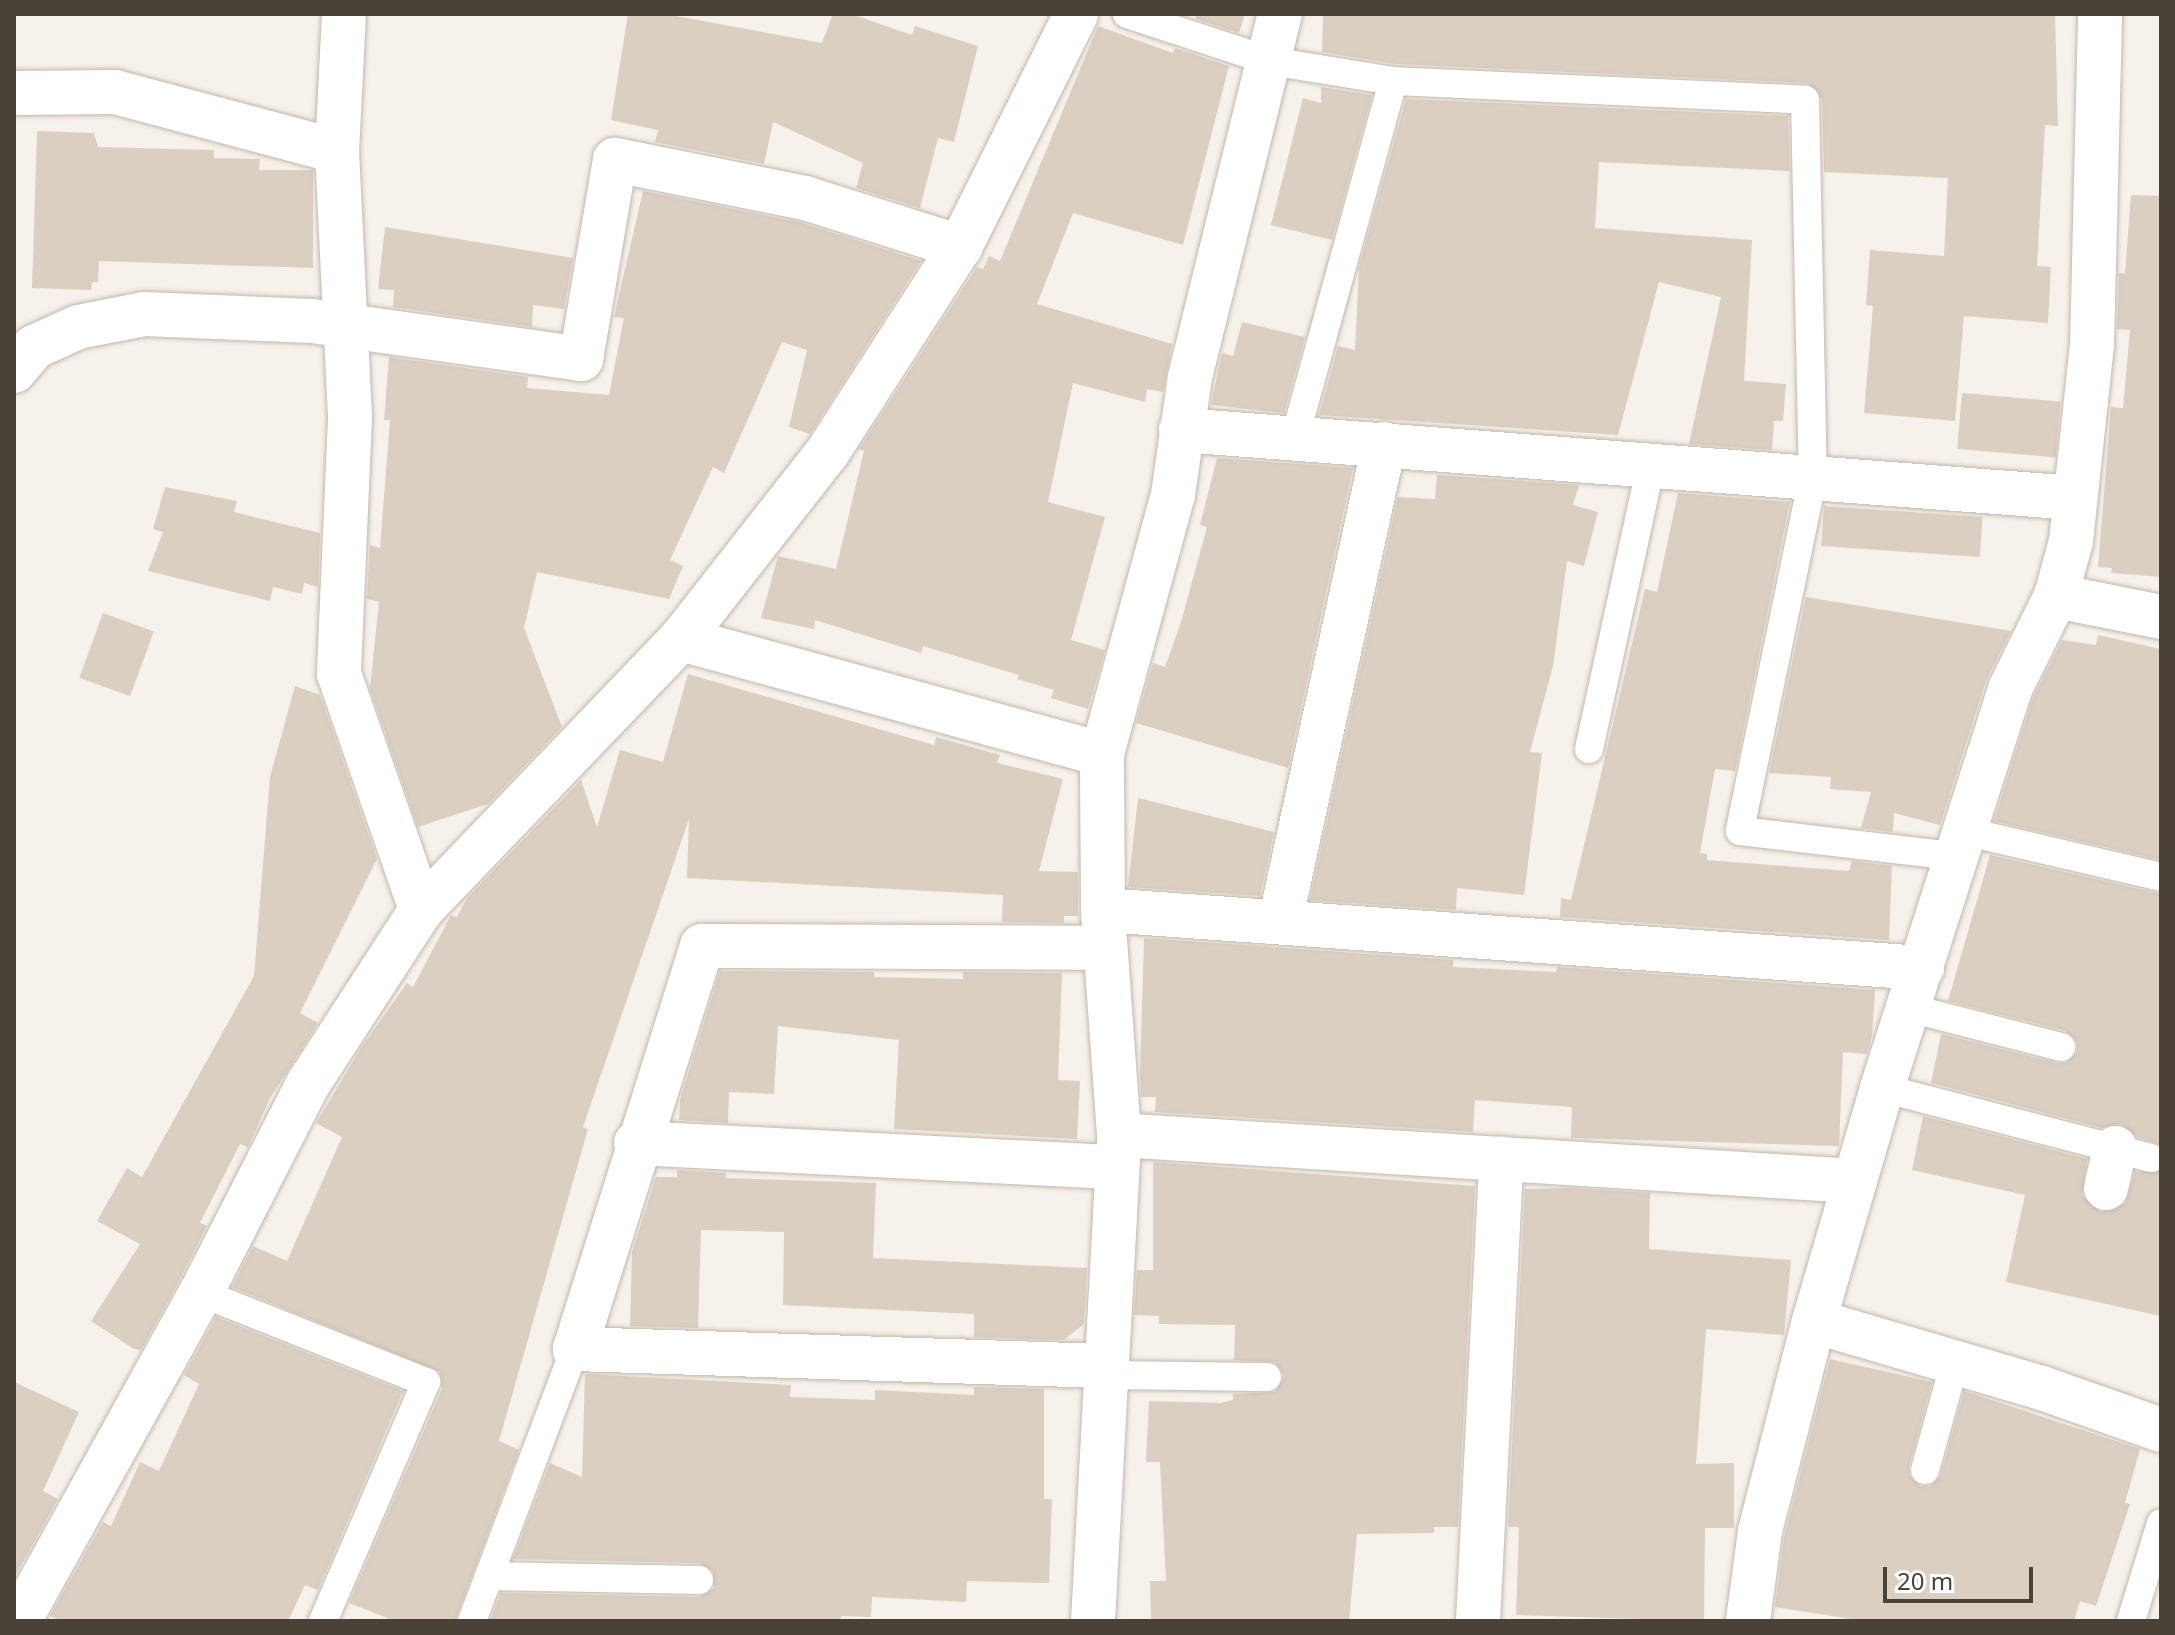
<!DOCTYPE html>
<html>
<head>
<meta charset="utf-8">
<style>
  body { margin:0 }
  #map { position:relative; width:2175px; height:1635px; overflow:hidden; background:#f6f1ea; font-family:"Noto Sans",sans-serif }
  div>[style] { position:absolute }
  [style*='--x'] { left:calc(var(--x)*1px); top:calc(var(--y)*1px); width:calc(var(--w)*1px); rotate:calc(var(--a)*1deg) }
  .building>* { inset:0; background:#dbcfc1; transform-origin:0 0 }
  .roads { filter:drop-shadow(0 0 2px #c2b8ab) drop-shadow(0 0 2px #c2b8ab) }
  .service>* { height:28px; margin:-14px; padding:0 14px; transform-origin:14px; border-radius:14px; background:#fff }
  .minor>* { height:44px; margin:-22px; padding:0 22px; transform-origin:22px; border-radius:22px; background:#fff }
  .tertiary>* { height:44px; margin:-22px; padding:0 22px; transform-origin:22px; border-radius:22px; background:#fff }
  span { translate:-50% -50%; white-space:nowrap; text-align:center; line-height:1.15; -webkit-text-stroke:6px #fff; paint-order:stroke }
  .frame { position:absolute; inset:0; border:16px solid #4a4137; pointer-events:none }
  .scale { position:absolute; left:1883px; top:1567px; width:150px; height:36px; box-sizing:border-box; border:4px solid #4a4137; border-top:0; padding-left:10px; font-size:24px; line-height:28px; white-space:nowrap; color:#4a4137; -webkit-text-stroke:6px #fff; paint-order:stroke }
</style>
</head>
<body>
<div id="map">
  <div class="building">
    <i style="clip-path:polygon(628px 14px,665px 14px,822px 43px,833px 14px,851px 14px,912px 35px,915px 26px,978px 46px,954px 142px,938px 138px,920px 208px,856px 188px,863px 163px,773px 122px,764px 164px,655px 142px,658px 130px,611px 120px)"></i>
    <i style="clip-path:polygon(1196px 14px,1245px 14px,1239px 33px,1196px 19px)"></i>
    <i style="clip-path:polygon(1323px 14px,2055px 14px,2058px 126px,2045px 125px,2037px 266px,2051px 267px,2048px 323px,1964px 316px,1955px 421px,1864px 413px,1873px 306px,1866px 305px,1870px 250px,1944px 256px,1948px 178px,1824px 172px,1822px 99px,1807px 83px,1395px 64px,1322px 52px)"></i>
    <i style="clip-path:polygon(1098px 26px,1173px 53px,1175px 48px,1229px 66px,1183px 245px,1073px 213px,1037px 304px,1172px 344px,1163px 392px,1147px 389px,1145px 402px,1073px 383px,1048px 502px,1105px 517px,1071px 640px,1105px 650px,1088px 709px,1051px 698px,1054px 690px,1017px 679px,1019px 675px,923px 646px,921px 653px,815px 620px,814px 629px,761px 618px,778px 556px,836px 569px,864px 451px,859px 449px,977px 267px,983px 269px,989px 256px,1000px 261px)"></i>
    <i style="clip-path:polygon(1321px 87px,1372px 95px,1332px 240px,1271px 225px,1303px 98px,1321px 103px)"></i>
    <i style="clip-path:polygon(1406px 99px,1788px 116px,1790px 171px,1599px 162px,1595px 228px,1752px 240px,1744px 381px,1786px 384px,1783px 421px,1774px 421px,1772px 450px,1689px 444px,1721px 297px,1659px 282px,1618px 435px,1319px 415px,1338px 346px,1355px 350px,1359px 267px)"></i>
    <i style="clip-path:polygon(37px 131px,94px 133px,98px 147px,214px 150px,214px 158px,260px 159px,259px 170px,313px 170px,313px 268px,99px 261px,98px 282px,92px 282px,91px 290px,32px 288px)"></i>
    <i style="clip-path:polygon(643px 191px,799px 222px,921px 261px,810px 434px,789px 427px,807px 350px,782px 342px,724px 473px,713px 467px,670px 560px,683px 566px,669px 599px,537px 572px,524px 628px,562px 727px,488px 804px,418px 827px,370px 688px,379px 602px,367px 599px,370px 545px,380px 548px,390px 420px,384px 420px,389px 357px,528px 377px,527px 388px,609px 395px,624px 318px,614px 317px)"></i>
    <i style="clip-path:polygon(2131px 195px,2161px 196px,2161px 577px,2111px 573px,2112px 568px,2098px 567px,2111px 407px,2123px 408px,2130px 330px,2117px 329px,2119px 273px,2125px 273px)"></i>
    <i style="clip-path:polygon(385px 227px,573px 258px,564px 309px,533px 305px,532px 327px,393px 307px,394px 290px,378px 289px)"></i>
    <i style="clip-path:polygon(1242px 322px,1305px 337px,1284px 413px,1211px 405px,1222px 353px,1233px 356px)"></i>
    <i style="left:1962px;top:393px;width:99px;height:56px;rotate:5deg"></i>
    <i style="clip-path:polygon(1217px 458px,1353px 468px,1288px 768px,1136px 723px,1153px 663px,1165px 667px,1181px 622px,1207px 527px,1200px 525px)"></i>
    <i style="clip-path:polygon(1437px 475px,1579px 485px,1573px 505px,1598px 512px,1584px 566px,1567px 561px,1553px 666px,1530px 752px,1542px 753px,1524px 895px,1457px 888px,1456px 910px,1310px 900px,1398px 497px,1435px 499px)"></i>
    <i style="clip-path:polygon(165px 487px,237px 501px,234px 512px,320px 533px,318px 587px,304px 583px,302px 594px,273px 587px,270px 601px,148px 571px,163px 532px,153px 529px)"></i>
    <i style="clip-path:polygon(1678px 493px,1790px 502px,1735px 771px,1715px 769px,1700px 853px,1707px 854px,1707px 860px,1849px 871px,1852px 861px,1892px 866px,1889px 940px,1560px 917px,1561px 898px,1571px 900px,1645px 589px,1657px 592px)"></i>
    <i style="left:1824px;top:506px;width:159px;height:40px;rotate:4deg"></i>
    <i style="clip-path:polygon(1806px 597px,2011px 631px,1986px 681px,1940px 825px,1894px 813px,1893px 832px,1861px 828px,1871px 792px,1830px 789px,1831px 777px,1769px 773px)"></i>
    <i style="left:103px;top:613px;width:54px;height:69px;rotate:20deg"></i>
    <i style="clip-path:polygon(2098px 635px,2161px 649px,2161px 860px,1994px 821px,2033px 698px,2062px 640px,2096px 645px)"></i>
    <i style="clip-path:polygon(688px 674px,934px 745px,936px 737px,1000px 755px,997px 763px,1063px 779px,1039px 871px,1078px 872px,1078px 916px,1064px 916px,1064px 923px,1002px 922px,1003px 895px,687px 878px,689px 819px,583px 1127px,588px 1129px,499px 1441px,519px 1450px,455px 1621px,395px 1621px,349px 1603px,442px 1389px,440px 1372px,232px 1287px,253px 1246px,287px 1261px,342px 1137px,316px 1123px,361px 1048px,407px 983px,413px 987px,451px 915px,457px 917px,467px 898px,581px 780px,597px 827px,620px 750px,663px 762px)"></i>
    <i style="clip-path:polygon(295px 686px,320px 695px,377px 859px,300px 1013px,318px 1023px,270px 1098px,248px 1147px,240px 1144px,200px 1223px,207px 1226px,179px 1281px,141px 1350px,134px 1349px,91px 1321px,140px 1244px,97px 1221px,127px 1168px,142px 1177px,254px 976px,270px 777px)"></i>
    <i style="clip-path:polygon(1138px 798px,1274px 832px,1260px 896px,1128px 887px)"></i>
    <i style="clip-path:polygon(1990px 855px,2161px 894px,2161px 1145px,2137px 1137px,2121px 1124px,2102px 1128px,1931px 1083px,1941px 1034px,2057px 1063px,2066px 1063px,2077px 1052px,2077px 1042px,2066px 1031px,1948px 1001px)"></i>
    <i style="clip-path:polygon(1144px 938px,1453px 960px,1453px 967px,1556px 972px,1557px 967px,1875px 990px,1872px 1036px,1867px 1054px,1843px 1052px,1839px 1146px,1571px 1138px,1572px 1107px,1475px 1100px,1473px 1132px,1155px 1112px,1156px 1097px,1141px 1097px,1140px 1072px)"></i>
    <i style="clip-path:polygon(720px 971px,874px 972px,874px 977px,963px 979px,963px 972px,1062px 973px,1058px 1080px,1080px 1081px,1077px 1139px,894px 1129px,899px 1040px,778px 1026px,774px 1094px,729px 1092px,728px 1123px,679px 1120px,680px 1100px)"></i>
    <i style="clip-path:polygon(1923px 1116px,2087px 1159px,2082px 1195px,2100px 1212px,2125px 1204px,2135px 1172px,2161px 1171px,2161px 1316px,2006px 1282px,2025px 1195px,1912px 1170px)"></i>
    <i style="clip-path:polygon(1153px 1162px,1475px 1186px,1458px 1527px,1434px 1527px,1434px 1533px,1357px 1534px,1349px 1621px,1151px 1621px,1150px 1581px,1166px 1581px,1160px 1462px,1146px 1462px,1149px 1401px,1220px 1403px,1233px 1400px,1233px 1394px,1275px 1392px,1284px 1376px,1275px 1362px,1234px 1360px,1235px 1325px,1159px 1324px,1159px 1316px,1134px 1315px,1137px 1270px,1153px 1270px)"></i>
    <i style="clip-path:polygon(677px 1170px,726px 1173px,726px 1178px,876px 1183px,873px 1258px,1087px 1268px,1084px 1324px,1064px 1340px,974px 1337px,974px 1314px,783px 1305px,784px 1232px,701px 1230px,698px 1328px,630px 1326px,632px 1252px,656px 1177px,677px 1177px)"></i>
    <i style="clip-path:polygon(1569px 1188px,1650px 1193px,1649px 1249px,1791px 1260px,1784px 1335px,1706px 1329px,1696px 1464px,1734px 1463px,1734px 1528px,1705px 1528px,1704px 1621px,1516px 1615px,1519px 1527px,1508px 1527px,1525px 1189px)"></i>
    <i style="clip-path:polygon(216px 1317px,403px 1391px,318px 1590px,305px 1585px,288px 1621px,62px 1621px,50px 1616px,103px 1522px,111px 1526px,140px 1462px,159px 1471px,199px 1384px,184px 1375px)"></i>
    <i style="clip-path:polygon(1830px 1359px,1932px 1382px,1909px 1466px,1909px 1475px,1920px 1486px,1930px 1486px,1941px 1475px,1964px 1391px,2140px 1449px,2125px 1503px,2130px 1504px,2096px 1606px,2080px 1601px,2074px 1621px,1864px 1621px,1775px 1607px,1784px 1538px)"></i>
    <i style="clip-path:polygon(585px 1374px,791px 1385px,790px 1397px,875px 1400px,875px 1390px,974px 1395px,974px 1387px,1044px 1389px,1044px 1499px,1052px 1499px,1049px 1583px,967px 1581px,966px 1602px,872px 1597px,871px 1617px,841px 1616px,841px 1621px,490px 1621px,501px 1593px,699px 1597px,714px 1588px,713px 1571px,699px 1563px,513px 1559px,550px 1463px,582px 1477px)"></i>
    <i style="clip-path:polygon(14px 1382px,79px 1412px,43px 1491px,58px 1499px,14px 1578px)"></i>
  </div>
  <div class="roads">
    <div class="service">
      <i style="--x:1127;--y:14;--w:151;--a:18.2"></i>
      <i style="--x:1270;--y:61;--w:125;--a:9.2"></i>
      <i style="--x:1393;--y:81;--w:412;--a:2.6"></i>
      <i style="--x:1805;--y:100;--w:377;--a:88.8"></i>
      <i style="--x:1813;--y:477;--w:361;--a:101.7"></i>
      <i style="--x:1740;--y:831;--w:222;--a:6.7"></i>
      <i style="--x:1295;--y:437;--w:369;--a:-74.6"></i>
      <i style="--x:1589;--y:749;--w:292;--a:-77.7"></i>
      <i style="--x:1968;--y:832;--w:198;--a:13.1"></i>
      <i style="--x:1909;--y:1008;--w:157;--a:14.4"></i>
      <i style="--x:1882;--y:1088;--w:278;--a:14.6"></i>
      <i style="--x:201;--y:1293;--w:242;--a:21.6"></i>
      <i style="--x:426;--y:1382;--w:260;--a:113.3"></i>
      <i style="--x:1106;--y:1375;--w:161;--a:0.7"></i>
      <i style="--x:1925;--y:1470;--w:112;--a:-74.5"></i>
      <i style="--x:489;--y:1576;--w:210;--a:1.1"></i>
      <i style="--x:472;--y:1621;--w:291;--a:-69.3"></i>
      <i style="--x:2131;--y:1621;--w:102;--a:-73"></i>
    </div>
    <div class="minor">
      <i style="--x:344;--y:14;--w:137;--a:92.9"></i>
      <i style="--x:337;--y:151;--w:267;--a:87.2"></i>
      <i style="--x:350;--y:418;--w:256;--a:92.5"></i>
      <i style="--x:339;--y:674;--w:250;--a:70.8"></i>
      <i style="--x:14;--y:93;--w:101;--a:-0.6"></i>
      <i style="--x:115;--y:92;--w:230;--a:14.9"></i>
      <i style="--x:14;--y:371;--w:31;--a:-50"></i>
      <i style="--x:34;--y:347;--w:48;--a:-24.4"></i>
      <i style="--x:78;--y:327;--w:67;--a:-11.1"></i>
      <i style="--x:144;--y:314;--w:168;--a:2.4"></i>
      <i style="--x:312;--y:321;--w:272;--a:8"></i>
      <i style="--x:581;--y:359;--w:202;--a:-80.3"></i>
      <i style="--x:615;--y:160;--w:194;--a:11.3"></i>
      <i style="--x:805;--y:198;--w:163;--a:17.5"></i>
      <i style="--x:1181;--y:430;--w:897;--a:4.35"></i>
      <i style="--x:2056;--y:596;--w:107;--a:11.3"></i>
      <i style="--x:681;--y:639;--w:436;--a:15.3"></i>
      <i style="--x:1103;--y:910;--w:821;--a:4.05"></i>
      <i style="--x:1280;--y:922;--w:489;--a:-77.7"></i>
      <i style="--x:1105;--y:948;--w:403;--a:-179.7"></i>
      <i style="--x:702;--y:946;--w:423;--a:107.5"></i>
      <i style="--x:575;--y:1349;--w:530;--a:1.84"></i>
      <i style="--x:1119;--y:1135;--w:737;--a:3.58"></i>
      <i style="--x:636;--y:1143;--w:481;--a:2.9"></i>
      <i style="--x:2106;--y:1188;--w:41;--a:-77.3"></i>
      <i style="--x:1814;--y:1321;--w:238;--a:16.4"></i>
      <i style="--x:2042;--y:1388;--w:126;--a:19.4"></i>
      <i style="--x:19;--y:1621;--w:375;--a:-61"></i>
      <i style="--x:201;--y:1293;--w:235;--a:-62.9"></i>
      <i style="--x:308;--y:1084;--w:207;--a:-57"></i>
      <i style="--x:421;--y:910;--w:376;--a:-46.2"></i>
      <i style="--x:681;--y:639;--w:236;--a:-51.9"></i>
      <i style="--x:827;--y:453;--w:245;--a:-57.2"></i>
      <i style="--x:960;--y:247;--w:260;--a:-63.5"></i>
      <i style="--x:1478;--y:1621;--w:463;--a:-87.1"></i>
      <i style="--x:1748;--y:1621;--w:91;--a:-82.4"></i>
      <i style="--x:1760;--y:1531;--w:217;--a:-75.6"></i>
      <i style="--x:1814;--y:1321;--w:243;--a:-73.7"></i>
      <i style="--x:1882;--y:1088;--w:419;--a:-72.2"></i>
      <i style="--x:2010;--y:689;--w:104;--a:-63.7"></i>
      <i style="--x:2056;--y:596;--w:57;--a:-74.7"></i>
      <i style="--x:2071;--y:541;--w:196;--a:-83.9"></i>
      <i style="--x:2092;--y:346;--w:332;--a:-88.6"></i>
    </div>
    <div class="tertiary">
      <i style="--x:1093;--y:1621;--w:487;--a:-86.9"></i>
      <i style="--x:1119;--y:1135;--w:226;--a:-94.1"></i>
      <i style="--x:1103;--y:910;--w:156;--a:-90.4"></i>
      <i style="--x:1102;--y:754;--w:269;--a:-74.7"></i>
      <i style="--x:1173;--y:495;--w:119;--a:-81.8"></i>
      <i style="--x:1190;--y:377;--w:374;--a:-76.1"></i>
    </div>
  </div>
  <div class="frame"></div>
  <div class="scale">20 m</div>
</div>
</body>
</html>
